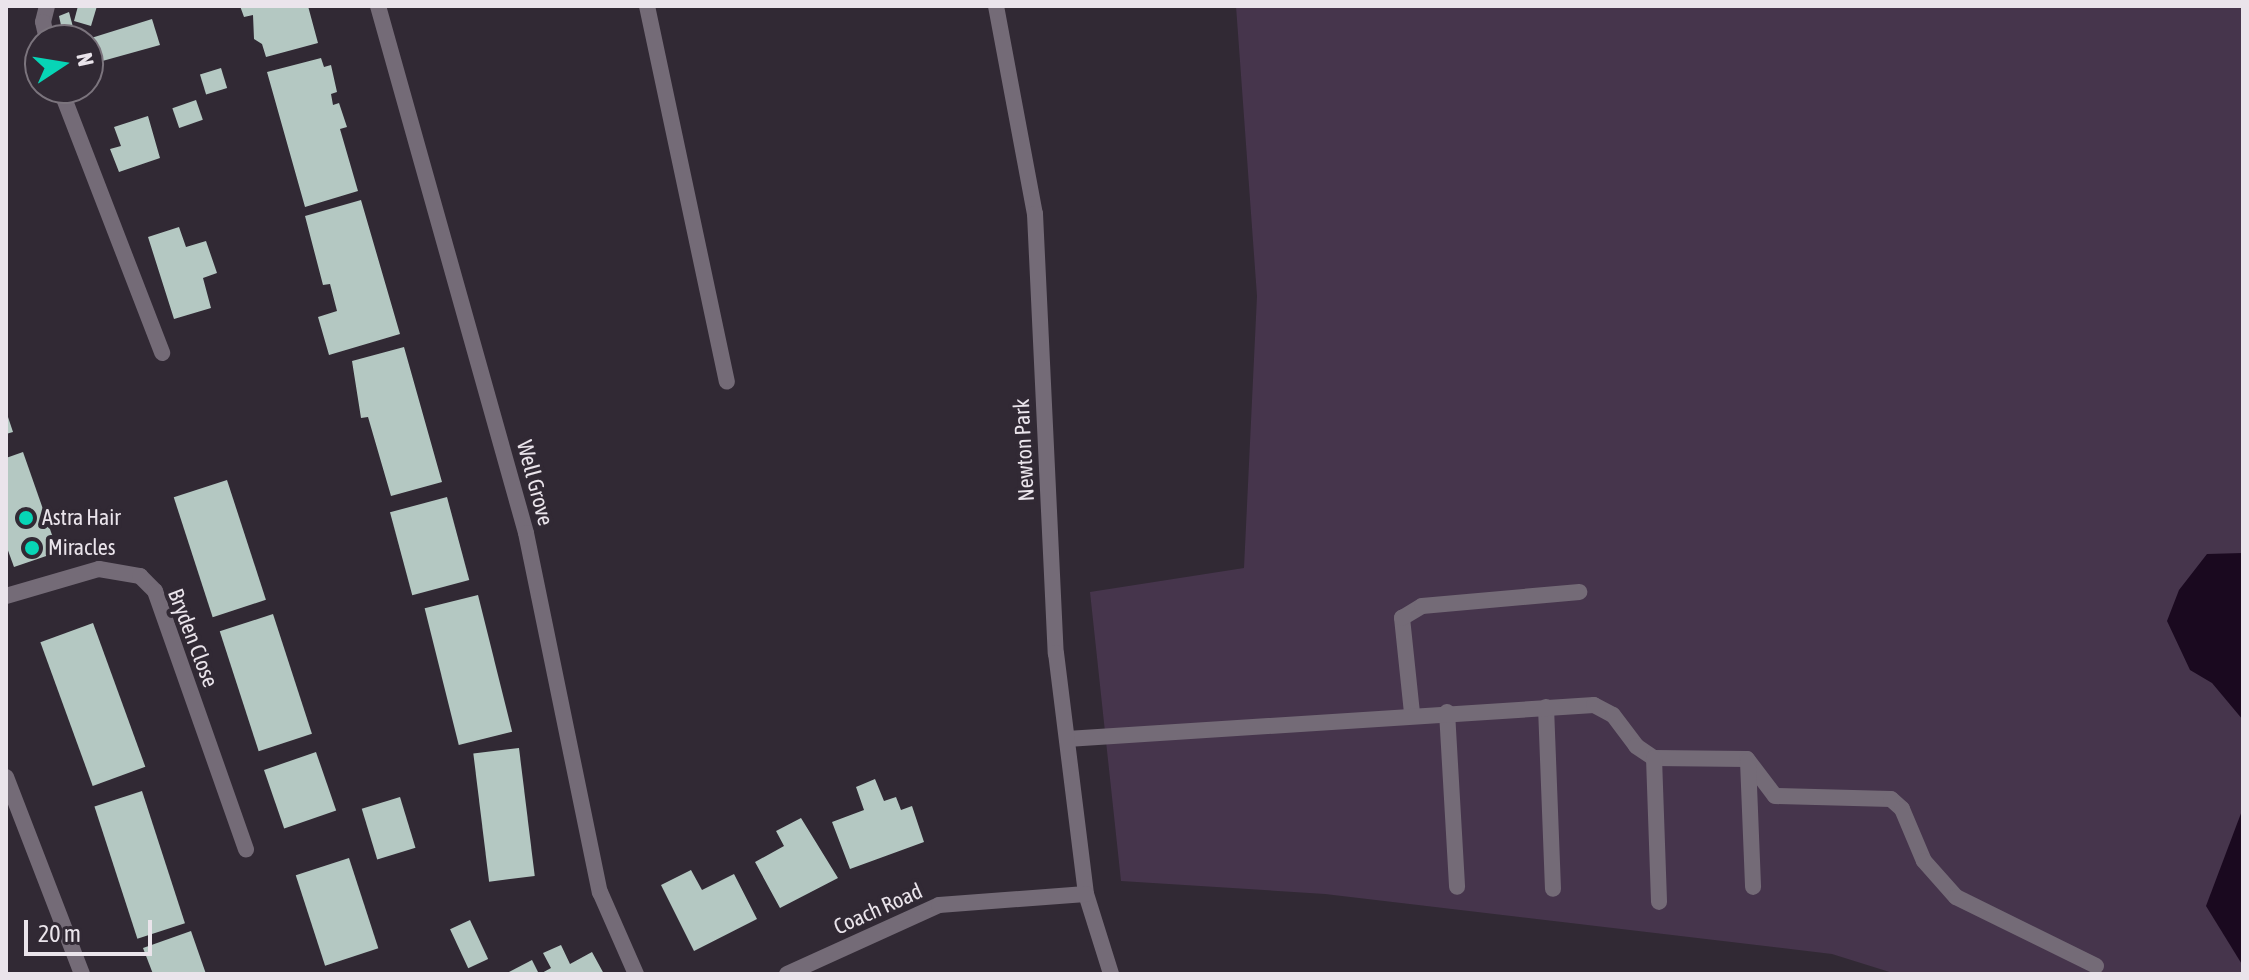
<!DOCTYPE html>
<html>
<head>
<meta charset="utf-8">
<style>
  body { margin:0 }
  #map { position:relative; width:2249px; height:980px; overflow:hidden; background:#312934; font-family:"Asap Condensed",sans-serif }
  div>[style] { position:absolute }
  [style*='--x'] { left:calc(var(--x)*1px); top:calc(var(--y)*1px); width:calc(var(--w)*1px); rotate:calc(var(--a)*1deg) }
  .green>* { inset:0; background:#46354c }
  .water>* { inset:0; background:#1a091f }
  .building>* { inset:0; background:#b4c8c2; transform-origin:0 0 }
  .service>* { height:16px; margin:-8px; padding:0 8px; transform-origin:8px; border-radius:8px; background:#746b77 }
  .minor>* { height:16px; margin:-8px; padding:0 8px; transform-origin:8px; border-radius:8px; background:#746b77 }
  .dots>* { width:22px; height:22px; translate:-50% -50%; box-sizing:border-box; border:4px solid #312934; border-radius:50% }
  span { translate:-50% -50%; white-space:nowrap; text-align:center; line-height:1.15; -webkit-text-stroke:8px #312934; paint-order:stroke }
  .street-label { font-size:22px; color:#eae4eb }
  .poi-label { font-size:22px; color:#eae4eb }
  .left { translate:0 -50%; text-align:left }
  .frame { position:absolute; inset:0; border:8px solid #eae4eb; pointer-events:none }
  .north { position:absolute; left:24px; top:24px; width:80px; height:80px; box-sizing:border-box; background:#312934; border:2px solid #7b747d; border-radius:50%; rotate:78deg; font-size:22px; font-weight:700; line-height:32px; text-align:center; color:#eae4eb }
  .north::after { content:''; display:block; margin:auto; width:28px; height:36px; background:#07d5b6; clip-path:polygon(50% 0,100% 100%,50% 72%,0 100%) }
  .scale { position:absolute; left:24px; top:920px; width:128px; height:36px; box-sizing:border-box; border:4px solid #eae4eb; border-top:0; padding-left:10px; font-size:24px; line-height:28px; white-space:nowrap; color:#eae4eb; -webkit-text-stroke:6px #312934; paint-order:stroke }
</style>
</head>
<body>
<div id="map">
  <div class="green">
    <i style="clip-path:polygon(1236px 6px,2243px 6px,2243px 974px,1896px 974px,1832px 954px,1325px 894px,1121px 881px,1090px 592px,1244px 568px,1257px 296px)"></i>
  </div>
  <div class="water">
    <i style="clip-path:polygon(2243px 553px,2243px 720px,2212px 683px,2190px 670px,2167px 621px,2179px 590px,2207px 554px)"></i>
    <i style="clip-path:polygon(2243px 808px,2243px 966px,2206px 906px)"></i>
  </div>
  <div class="building">
    <i style="clip-path:polygon(78px 6px,97px 6px,91px 26px,74px 21px)"></i>
    <i style="clip-path:polygon(240px 6px,308px 6px,318px 43px,266px 57px,262px 44px,254px 39px,253px 15px,244px 17px)"></i>
    <i style="clip-path:polygon(69px 12px,73px 27px,62px 30px,59px 16px)"></i>
    <i style="clip-path:polygon(152px 19px,160px 45px,88px 65px,88px 39px)"></i>
    <i style="clip-path:polygon(84px 34px,86px 40px,62px 40px,62px 39px)"></i>
    <i style="clip-path:polygon(321px 58px,324px 67px,331px 65px,337px 92px,331px 94px,333px 105px,339px 103px,347px 127px,340px 129px,358px 191px,305px 207px,267px 72px)"></i>
    <i style="left:221px;top:68px;width:21px;height:22px;rotate:73deg"></i>
    <i style="left:196px;top:100px;width:21px;height:25px;rotate:71deg"></i>
    <i style="clip-path:polygon(148px 116px,160px 158px,119px 172px,110px 149px,121px 146px,114px 127px)"></i>
    <i style="clip-path:polygon(361px 200px,400px 334px,329px 355px,318px 317px,337px 311px,330px 284px,323px 285px,305px 216px)"></i>
    <i style="clip-path:polygon(179px 227px,186px 247px,206px 241px,217px 273px,203px 278px,211px 308px,174px 319px,148px 237px)"></i>
    <i style="clip-path:polygon(404px 347px,442px 482px,391px 496px,368px 417px,361px 418px,352px 361px)"></i>
    <i style="clip-path:polygon(6px 411px,13px 432px,6px 434px)"></i>
    <i style="clip-path:polygon(23px 452px,58px 552px,14px 567px,6px 545px,6px 458px)"></i>
    <i style="left:227px;top:480px;width:126px;height:56px;rotate:72deg"></i>
    <i style="left:447px;top:497px;width:86px;height:59px;rotate:75deg"></i>
    <i style="left:478px;top:595px;width:141px;height:55px;rotate:76deg"></i>
    <i style="left:273px;top:614px;width:126px;height:56px;rotate:72deg"></i>
    <i style="left:93px;top:623px;width:153px;height:56px;rotate:70deg"></i>
    <i style="left:519px;top:748px;width:129px;height:46px;rotate:83deg"></i>
    <i style="left:316px;top:752px;width:62px;height:55px;rotate:71deg"></i>
    <i style="clip-path:polygon(875px 779px,884px 801px,896px 797px,901px 810px,912px 806px,924px 842px,850px 869px,832px 822px,864px 810px,856px 787px)"></i>
    <i style="left:142px;top:791px;width:139px;height:50px;rotate:72deg"></i>
    <i style="left:400px;top:797px;width:53px;height:40px;rotate:73deg"></i>
    <i style="clip-path:polygon(801px 818px,838px 878px,780px 908px,755px 862px,784px 846px,776px 831px)"></i>
    <i style="left:349px;top:858px;width:95px;height:56px;rotate:72deg"></i>
    <i style="clip-path:polygon(691px 870px,702px 890px,734px 874px,757px 919px,694px 951px,661px 885px)"></i>
    <i style="left:470px;top:920px;width:43px;height:22px;rotate:65deg"></i>
    <i style="clip-path:polygon(191px 931px,206px 974px,153px 974px,143px 948px)"></i>
    <i style="clip-path:polygon(561px 945px,570px 964px,592px 952px,604px 974px,540px 974px,551px 968px,543px 953px)"></i>
    <i style="clip-path:polygon(532px 960px,539px 974px,505px 974px)"></i>
  </div>
  <div class="service">
    <i style="--x:47;--y:6;--w:16;--a:104"></i>
    <i style="--x:43;--y:22;--w:18;--a:77"></i>
    <i style="--x:647;--y:6;--w:384;--a:78"></i>
    <i style="--x:60;--y:88;--w:284;--a:68.9"></i>
    <i style="--x:6;--y:596;--w:97;--a:-16.2"></i>
    <i style="--x:99;--y:569;--w:42;--a:9.7"></i>
    <i style="--x:140;--y:576;--w:21;--a:45"></i>
    <i style="--x:155;--y:591;--w:274;--a:70.6"></i>
    <i style="--x:1546;--y:707;--w:182;--a:87.8"></i>
    <i style="--x:1447;--y:712;--w:175;--a:86.7"></i>
    <i style="--x:1412;--y:713;--w:96;--a:-96"></i>
    <i style="--x:1402;--y:618;--w:23;--a:-31"></i>
    <i style="--x:1422;--y:606;--w:158;--a:-5.1"></i>
    <i style="--x:1067;--y:739;--w:528;--a:-3.69"></i>
    <i style="--x:1594;--y:705;--w:21;--a:28"></i>
    <i style="--x:1613;--y:715;--w:39;--a:53"></i>
    <i style="--x:1636;--y:746;--w:22;--a:34"></i>
    <i style="--x:1654;--y:758;--w:93;--a:0.6"></i>
    <i style="--x:1747;--y:759;--w:46;--a:52.9"></i>
    <i style="--x:1775;--y:796;--w:116;--a:1.5"></i>
    <i style="--x:1891;--y:799;--w:15;--a:42"></i>
    <i style="--x:1902;--y:809;--w:56;--a:67.1"></i>
    <i style="--x:1924;--y:861;--w:48;--a:48.4"></i>
    <i style="--x:1956;--y:897;--w:156;--a:26.2"></i>
    <i style="--x:1654;--y:758;--w:144;--a:88"></i>
    <i style="--x:1748;--y:761;--w:126;--a:87.7"></i>
  </div>
  <div class="minor">
    <i style="--x:378;--y:6;--w:547;--a:74.31"></i>
    <i style="--x:526;--y:533;--w:367;--a:78.4"></i>
    <i style="--x:600;--y:892;--w:90;--a:66.3"></i>
    <i style="--x:996;--y:6;--w:212;--a:79.4"></i>
    <i style="--x:1035;--y:214;--w:440;--a:87.3"></i>
    <i style="--x:1056;--y:653;--w:243;--a:82.9"></i>
    <i style="--x:1086;--y:894;--w:84;--a:72.6"></i>
    <i style="--x:6;--y:777;--w:211;--a:68.9"></i>
    <i style="--x:787;--y:974;--w:167;--a:-24.4"></i>
    <i style="--x:939;--y:905;--w:147;--a:-4.3"></i>
  </div>
  <div class="dots">
    <i style="left:26px;top:518px;background:#07d5b6"></i>
    <i style="left:32px;top:548px;background:#07d5b6"></i>
  </div>
  <div class="street-label">
    <span style="left:1024px;top:450px;rotate:-93deg">Newton Park</span>
    <span style="left:535px;top:483px;rotate:75deg">Well Grove</span>
    <span style="left:193px;top:638px;rotate:69deg">Bryden Close</span>
    <span style="left:878px;top:909px;rotate:-24deg">Coach Road</span>
  </div>
  <div class="poi-label">
    <span class="left" style="left:42px;top:518px">Astra Hair</span>
    <span class="left" style="left:48px;top:548px">Miracles</span>
  </div>
  <div class="frame"></div>
  <div class="north">N</div>
  <div class="scale">20 m</div>
</div>
</body>
</html>
